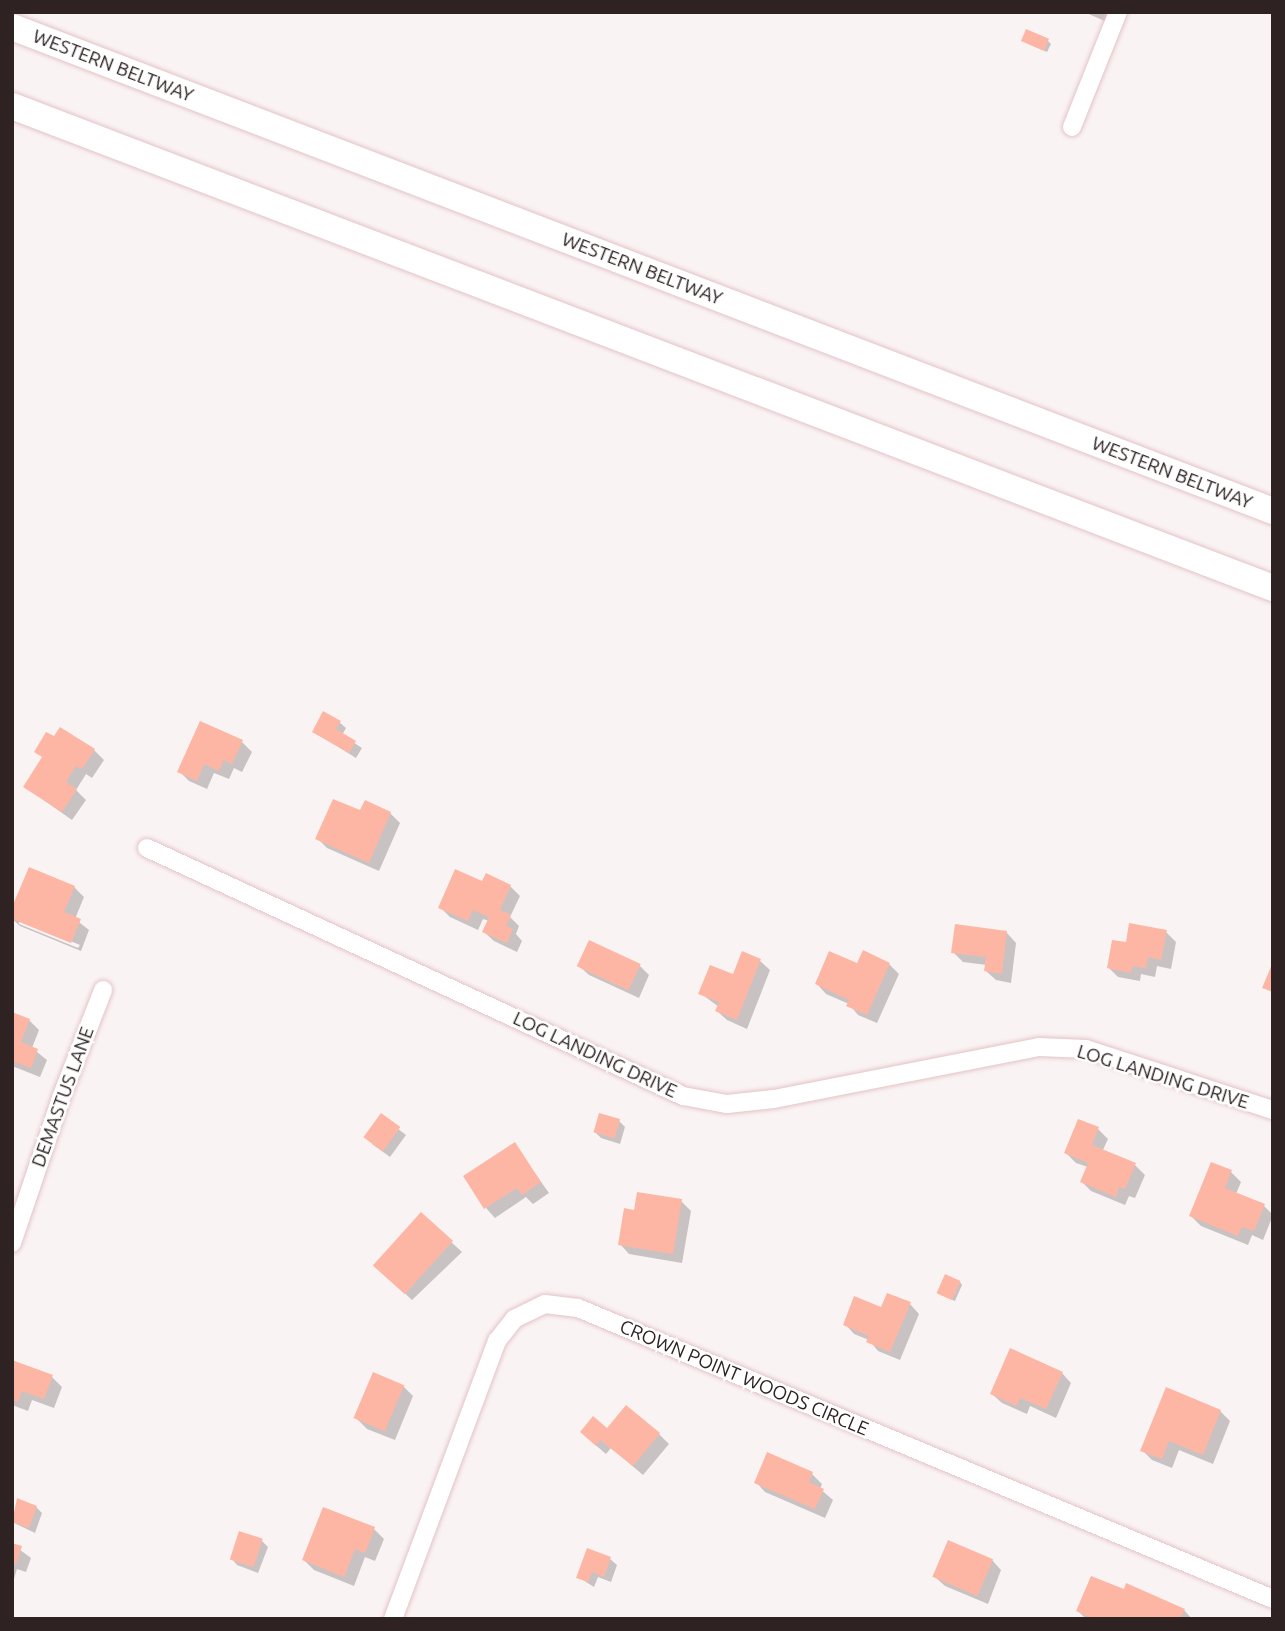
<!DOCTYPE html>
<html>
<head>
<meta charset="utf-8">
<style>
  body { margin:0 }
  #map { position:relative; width:1285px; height:1631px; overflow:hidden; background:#faf3f4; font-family:Ubuntu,sans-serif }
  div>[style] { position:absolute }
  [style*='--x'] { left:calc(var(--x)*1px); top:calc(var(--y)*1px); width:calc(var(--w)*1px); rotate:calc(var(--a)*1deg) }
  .shadow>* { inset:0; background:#0003 }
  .building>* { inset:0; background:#feb6a4; transform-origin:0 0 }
  .roads { filter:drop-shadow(0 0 2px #e4c3c6) drop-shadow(0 0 2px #e4c3c6) }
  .minor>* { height:18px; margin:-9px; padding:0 9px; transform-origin:9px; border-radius:9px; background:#fff }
  .highway>* { height:26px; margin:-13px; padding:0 13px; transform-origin:13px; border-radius:13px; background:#fff }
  span { translate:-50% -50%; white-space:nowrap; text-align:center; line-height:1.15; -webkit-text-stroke:5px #fff; paint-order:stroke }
  .street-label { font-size:19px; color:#2e2223 }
  .frame { position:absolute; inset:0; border:14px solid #2e2223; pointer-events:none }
</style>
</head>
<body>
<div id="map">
  <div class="shadow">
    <i style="clip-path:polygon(1084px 12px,1111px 12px,1107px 22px)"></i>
    <i style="clip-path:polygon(1048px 41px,1051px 44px,1047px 52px,1026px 43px)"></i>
    <i style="clip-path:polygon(339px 722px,346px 728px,342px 735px,362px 748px,356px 758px,314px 732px)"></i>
    <i style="clip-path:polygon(242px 742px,252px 752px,242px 772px,234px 768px,229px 779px,214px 773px,207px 789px,189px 781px,180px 772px)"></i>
    <i style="clip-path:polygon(94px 750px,104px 760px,92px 778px,86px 774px,76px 790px,86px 800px,72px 820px,25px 787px)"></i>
    <i style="clip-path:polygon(361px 813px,390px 813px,400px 823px,379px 871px,327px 848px,318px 839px)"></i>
    <i style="clip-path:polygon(483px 884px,510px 886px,520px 896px,510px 917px,519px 926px,516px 934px,522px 941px,517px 952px,494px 941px,484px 932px,489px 921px,483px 919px,478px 930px,450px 917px,440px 907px)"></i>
    <i style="clip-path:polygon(evenodd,74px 887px,84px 897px,75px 919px,89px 930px,81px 951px,20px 926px,12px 919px,74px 887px,19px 920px,80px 945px,78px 948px,19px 924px,19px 920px)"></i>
    <i style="clip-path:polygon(1166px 932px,1176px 942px,1171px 969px,1157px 966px,1155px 977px,1141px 974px,1140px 981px,1118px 977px,1108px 967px,1127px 944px)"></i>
    <i style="clip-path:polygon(1007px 933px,1016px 943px,1011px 983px,996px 980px,986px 971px,987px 965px,963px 962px,953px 952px)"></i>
    <i style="clip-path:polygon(863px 952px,889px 964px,899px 974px,877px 1023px,858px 1015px,849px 1004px,826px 994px,817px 984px,858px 965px)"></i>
    <i style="clip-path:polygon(760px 961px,770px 970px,747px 1029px,727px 1020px,717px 1011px,719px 1007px,700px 993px)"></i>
    <i style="clip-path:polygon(639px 965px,649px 975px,639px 998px,589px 975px,579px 966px)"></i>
    <i style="clip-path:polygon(12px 1014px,29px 1020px,39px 1030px,32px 1048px,47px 1060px,40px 1077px,12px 1066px)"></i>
    <i style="clip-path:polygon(381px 1116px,406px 1135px,390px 1157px,372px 1144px)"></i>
    <i style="clip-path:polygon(619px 1121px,625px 1127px,620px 1144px,601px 1138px,595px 1132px)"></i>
    <i style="clip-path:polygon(1098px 1129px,1108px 1139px,1102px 1152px,1135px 1165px,1145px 1175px,1135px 1198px,1129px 1196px,1125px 1205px,1091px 1191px,1082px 1182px,1088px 1167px,1076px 1163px,1066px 1153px)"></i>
    <i style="clip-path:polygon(514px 1144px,549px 1193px,533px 1204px,526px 1197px,495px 1218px,486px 1208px)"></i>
    <i style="clip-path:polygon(1231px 1172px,1241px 1182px,1236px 1194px,1264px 1206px,1273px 1215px,1263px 1240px,1252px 1235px,1248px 1245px,1201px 1226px,1191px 1216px)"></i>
    <i style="clip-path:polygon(681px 1201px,691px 1211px,682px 1263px,629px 1254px,620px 1244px)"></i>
    <i style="clip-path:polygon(421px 1214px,462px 1252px,412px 1300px,384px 1274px)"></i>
    <i style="clip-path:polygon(960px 1282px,962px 1285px,955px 1301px,941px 1295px)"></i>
    <i style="clip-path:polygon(910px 1304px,919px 1314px,900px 1360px,878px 1351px,869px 1340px,854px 1334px,845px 1324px,882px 1310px)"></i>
    <i style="clip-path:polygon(12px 1362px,52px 1377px,62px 1387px,54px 1408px,32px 1400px,28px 1411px,12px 1405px)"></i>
    <i style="clip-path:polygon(1062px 1373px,1071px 1383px,1056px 1418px,1030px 1406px,1027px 1414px,1002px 1403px,992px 1394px)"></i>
    <i style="clip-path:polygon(403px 1386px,413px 1396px,395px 1440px,367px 1429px,357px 1419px)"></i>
    <i style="clip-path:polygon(1220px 1411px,1230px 1421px,1213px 1464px,1179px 1450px,1172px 1468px,1152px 1460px,1142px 1450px)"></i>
    <i style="clip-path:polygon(607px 1431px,659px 1434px,669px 1444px,643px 1475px,611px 1448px,606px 1454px,592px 1442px)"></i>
    <i style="clip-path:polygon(812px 1474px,822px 1484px,820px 1489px,833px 1500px,825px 1518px,765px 1492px,756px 1482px)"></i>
    <i style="clip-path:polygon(18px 1501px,36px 1507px,42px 1513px,35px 1533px,12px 1522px)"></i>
    <i style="clip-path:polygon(374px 1529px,384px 1539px,375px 1561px,365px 1557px,354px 1586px,314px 1570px,304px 1560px)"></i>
    <i style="clip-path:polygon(262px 1541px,268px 1547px,258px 1573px,237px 1565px,231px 1558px)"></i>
    <i style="clip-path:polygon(12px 1544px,31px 1558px,26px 1572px,17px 1569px,14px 1579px)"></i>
    <i style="clip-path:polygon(588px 1550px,610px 1559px,617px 1565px,611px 1582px,598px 1577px,594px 1587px,578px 1577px)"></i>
    <i style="clip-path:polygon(992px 1560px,1001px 1570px,988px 1604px,945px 1586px,935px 1577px)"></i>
    <i style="clip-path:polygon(1184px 1610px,1192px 1619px,1086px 1619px,1078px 1611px)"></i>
  </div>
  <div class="building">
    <i style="left:1026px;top:29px;width:25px;height:13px;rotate:23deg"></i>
    <i style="clip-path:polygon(323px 711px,341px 721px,336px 729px,356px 741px,349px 753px,312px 732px)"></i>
    <i style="clip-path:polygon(200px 721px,243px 740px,232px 764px,224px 760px,219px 771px,204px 764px,197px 781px,177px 772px)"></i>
    <i style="clip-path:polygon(60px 727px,95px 749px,82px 769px,76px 766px,66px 782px,77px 789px,62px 812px,23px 787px,42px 757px,34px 752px,46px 732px,54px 736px)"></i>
    <i style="clip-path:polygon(333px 799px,360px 810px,365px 800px,391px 812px,369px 863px,315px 839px)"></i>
    <i style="clip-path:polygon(29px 867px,75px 886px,64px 912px,81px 919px,71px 943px,12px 919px,12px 907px)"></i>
    <i style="clip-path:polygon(455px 869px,482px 881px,486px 873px,511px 885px,500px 910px,511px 915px,506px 926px,513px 929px,507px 943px,482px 932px,489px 917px,473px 910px,468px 921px,438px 908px)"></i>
    <i style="clip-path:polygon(1129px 923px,1167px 930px,1161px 960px,1148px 957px,1146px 968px,1132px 966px,1131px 973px,1107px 968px,1112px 940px,1126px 942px)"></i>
    <i style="clip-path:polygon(955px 924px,1007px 931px,1002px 974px,984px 971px,986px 957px,951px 953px)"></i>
    <i style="left:589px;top:940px;width:57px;height:29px;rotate:25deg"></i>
    <i style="clip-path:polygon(863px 950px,890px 963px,867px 1015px,846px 1006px,849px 1000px,815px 984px,829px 951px,857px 963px)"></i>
    <i style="clip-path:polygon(742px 951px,761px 959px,737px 1020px,715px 1011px,719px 1002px,698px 994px,710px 965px,733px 974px)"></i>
    <i style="clip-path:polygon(1273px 962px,1273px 992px,1262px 988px)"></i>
    <i style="clip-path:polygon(12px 1012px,30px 1019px,21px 1042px,38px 1049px,31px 1068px,12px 1061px)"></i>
    <i style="left:381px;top:1113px;width:24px;height:30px;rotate:36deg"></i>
    <i style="left:599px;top:1113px;width:22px;height:20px;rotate:16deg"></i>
    <i style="clip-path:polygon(1078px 1119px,1099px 1127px,1092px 1145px,1136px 1163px,1125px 1189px,1119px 1187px,1116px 1197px,1080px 1182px,1088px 1163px,1064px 1153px)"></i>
    <i style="clip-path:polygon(515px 1142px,541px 1182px,522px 1195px,517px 1188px,484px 1209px,463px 1176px)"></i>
    <i style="clip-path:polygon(1211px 1162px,1232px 1170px,1225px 1188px,1265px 1204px,1254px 1231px,1242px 1227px,1238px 1236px,1189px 1216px)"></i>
    <i style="clip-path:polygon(637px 1192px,682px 1199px,673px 1254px,618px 1245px,624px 1208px,634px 1210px)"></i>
    <i style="left:421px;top:1212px;width:43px;height:72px;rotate:42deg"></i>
    <i style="left:945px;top:1274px;width:17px;height:21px;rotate:24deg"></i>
    <i style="clip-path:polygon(887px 1293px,911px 1302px,890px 1352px,866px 1342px,869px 1336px,843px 1325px,854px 1296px,881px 1307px)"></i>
    <i style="clip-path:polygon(1010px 1348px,1063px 1372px,1046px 1409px,1020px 1398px,1017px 1406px,990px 1394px)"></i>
    <i style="clip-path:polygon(12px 1360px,53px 1375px,44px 1399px,22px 1391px,18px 1402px,12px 1400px)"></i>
    <i style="left:373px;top:1372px;width:34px;height:50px;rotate:23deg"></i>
    <i style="clip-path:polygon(1166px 1387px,1221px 1410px,1203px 1455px,1169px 1441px,1162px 1459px,1140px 1451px)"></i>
    <i style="clip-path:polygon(626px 1405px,660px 1433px,633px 1466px,600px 1440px,596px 1446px,580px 1432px,593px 1416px,607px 1428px)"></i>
    <i style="clip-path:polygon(767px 1452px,813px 1472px,809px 1482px,824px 1489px,815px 1509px,754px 1483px)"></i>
    <i style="clip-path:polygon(17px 1498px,37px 1506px,29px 1528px,12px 1522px)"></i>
    <i style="clip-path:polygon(323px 1507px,375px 1527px,365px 1553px,355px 1549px,344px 1577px,302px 1560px)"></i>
    <i style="left:239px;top:1531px;width:25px;height:30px;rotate:18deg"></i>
    <i style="left:948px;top:1540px;width:49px;height:40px;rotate:23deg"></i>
    <i style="clip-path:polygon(12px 1543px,22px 1546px,16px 1564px,12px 1562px)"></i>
    <i style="clip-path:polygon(587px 1548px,611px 1557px,604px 1577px,592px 1572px,588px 1582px,576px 1578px)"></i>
    <i style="clip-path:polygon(1091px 1576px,1124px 1589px,1126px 1583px,1185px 1609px,1180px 1619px,1093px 1619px,1076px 1611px)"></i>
  </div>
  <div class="roads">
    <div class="minor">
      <i style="--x:1072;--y:127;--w:124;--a:-68.2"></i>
      <i style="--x:147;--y:848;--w:591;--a:24.83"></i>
      <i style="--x:683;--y:1096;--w:45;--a:10.3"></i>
      <i style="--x:727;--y:1104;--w:47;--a:-6.1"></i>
      <i style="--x:774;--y:1099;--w:270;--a:-11.1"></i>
      <i style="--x:1039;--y:1047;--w:47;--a:2.4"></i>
      <i style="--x:1086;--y:1049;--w:197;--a:18.1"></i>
      <i style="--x:12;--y:1243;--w:153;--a:-71.3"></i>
      <i style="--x:61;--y:1098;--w:116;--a:-68.7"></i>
      <i style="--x:393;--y:1619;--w:297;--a:-69.5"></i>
      <i style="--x:497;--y:1341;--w:28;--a:-52"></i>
      <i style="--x:514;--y:1319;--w:34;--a:-26"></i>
      <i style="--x:545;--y:1304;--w:33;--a:7"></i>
      <i style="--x:578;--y:1308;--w:753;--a:22.72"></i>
    </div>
    <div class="highway">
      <i style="--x:12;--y:27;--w:1351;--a:21"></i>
      <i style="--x:12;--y:106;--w:1350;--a:20.92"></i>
    </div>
  </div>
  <div class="street-label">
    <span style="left:113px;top:66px;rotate:21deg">WESTERN BELTWAY</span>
    <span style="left:642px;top:269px;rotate:21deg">WESTERN BELTWAY</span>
    <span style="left:1172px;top:473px;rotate:21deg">WESTERN BELTWAY</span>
    <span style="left:595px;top:1055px;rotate:25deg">LOG LANDING DRIVE</span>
    <span style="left:1163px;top:1077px;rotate:17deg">LOG LANDING DRIVE</span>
    <span style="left:63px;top:1097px;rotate:-70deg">DEMASTUS LANE</span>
    <span style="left:744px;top:1378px;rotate:23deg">CROWN POINT WOODS CIRCLE</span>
  </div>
  <div class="frame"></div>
</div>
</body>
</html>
